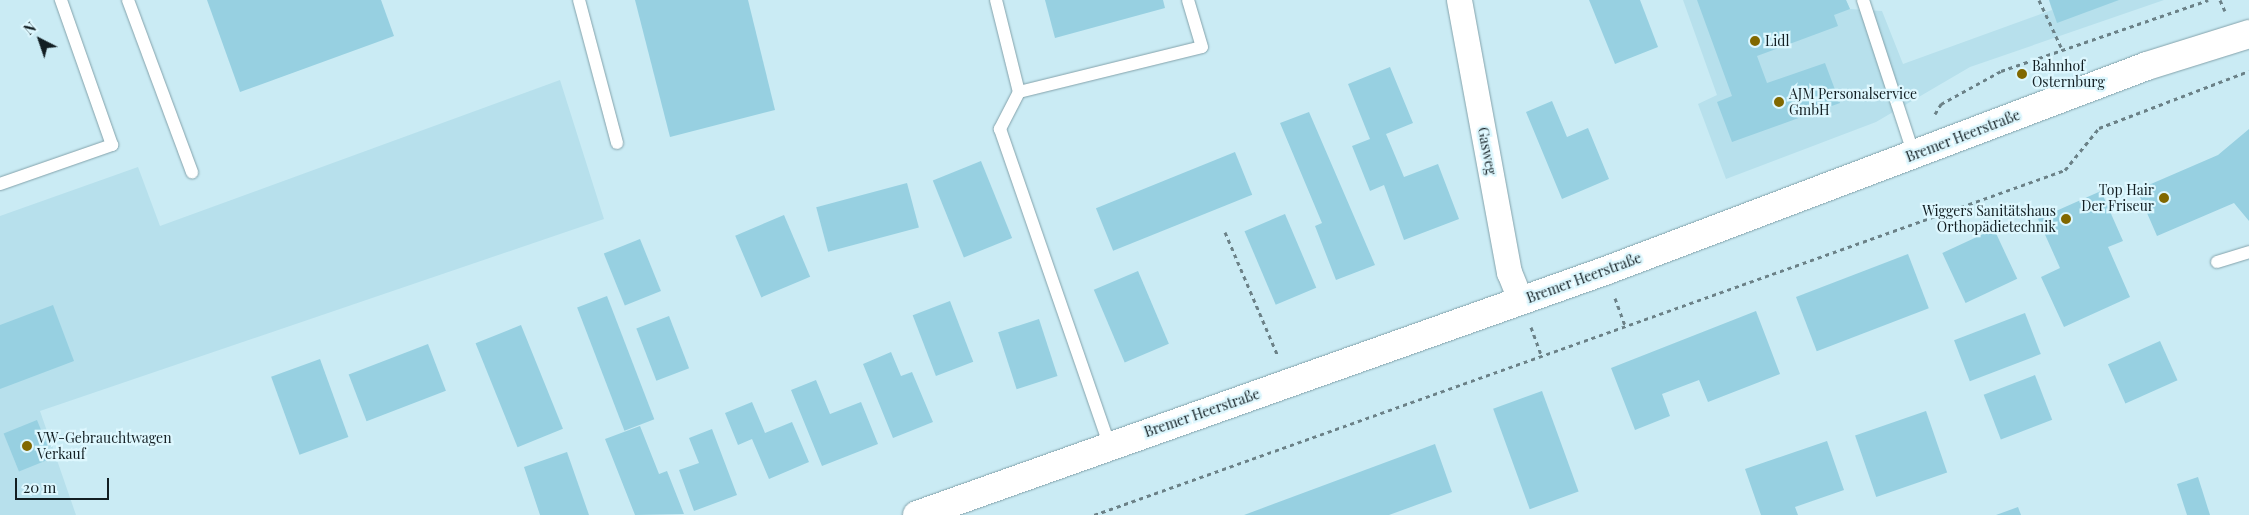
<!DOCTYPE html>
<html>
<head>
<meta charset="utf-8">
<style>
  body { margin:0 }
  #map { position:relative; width:2249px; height:515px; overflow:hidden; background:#caebf4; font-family:"Playfair Display",serif }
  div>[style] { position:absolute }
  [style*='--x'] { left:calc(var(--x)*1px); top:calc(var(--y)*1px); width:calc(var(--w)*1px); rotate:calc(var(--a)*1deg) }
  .built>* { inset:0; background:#b7e0ec }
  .building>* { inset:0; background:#97d0e1; transform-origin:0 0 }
  .path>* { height:3px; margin-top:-1.5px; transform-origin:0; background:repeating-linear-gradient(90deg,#6b8187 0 4px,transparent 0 8px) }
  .roads { filter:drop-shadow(0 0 1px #83a2ab) drop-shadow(0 0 1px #83a2ab) }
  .service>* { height:12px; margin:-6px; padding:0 6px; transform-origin:6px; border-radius:6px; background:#fff }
  .minor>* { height:25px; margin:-12.5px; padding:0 12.5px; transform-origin:12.5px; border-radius:12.5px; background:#fff }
  .tertiary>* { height:28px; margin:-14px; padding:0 14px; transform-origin:14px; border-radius:14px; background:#fff }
  .dots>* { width:14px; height:14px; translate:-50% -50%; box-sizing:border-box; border:2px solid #ddf7fe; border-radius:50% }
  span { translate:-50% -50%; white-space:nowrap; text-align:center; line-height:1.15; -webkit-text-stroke:4.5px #ddf7fe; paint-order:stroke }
  .poi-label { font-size:14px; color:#121e22 }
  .left { translate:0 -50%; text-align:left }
  .right { translate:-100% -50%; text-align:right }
  .street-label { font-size:14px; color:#121e22 }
  .north { position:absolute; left:15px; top:15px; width:50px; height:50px; -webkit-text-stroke:4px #ddf7fe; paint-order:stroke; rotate:319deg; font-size:14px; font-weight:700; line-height:20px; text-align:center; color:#121e22 }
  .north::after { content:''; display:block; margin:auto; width:18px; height:22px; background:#121e22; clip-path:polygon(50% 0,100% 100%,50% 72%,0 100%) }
  .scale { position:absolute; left:15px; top:478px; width:94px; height:22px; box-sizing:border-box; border:2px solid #121e22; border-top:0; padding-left:6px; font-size:15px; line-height:18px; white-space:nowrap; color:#121e22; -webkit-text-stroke:4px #ddf7fe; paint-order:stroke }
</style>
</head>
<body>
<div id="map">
  <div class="built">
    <i style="clip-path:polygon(1683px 0,1846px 0,1850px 9px,1882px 11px,1903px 64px,2052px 10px,2049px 0,2164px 0,1970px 67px,1876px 122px,1726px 179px,1698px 104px,1717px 95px)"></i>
    <i style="clip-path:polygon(560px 80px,604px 219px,40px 411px,76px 515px,0 515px,0 216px,138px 167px,160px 226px)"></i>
  </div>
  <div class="building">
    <i style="clip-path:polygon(207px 0,381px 0,394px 36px,240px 92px)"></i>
    <i style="clip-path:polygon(635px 0,748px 0,775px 110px,670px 137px)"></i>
    <i style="clip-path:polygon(1045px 0,1163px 0,1165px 8px,1055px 38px)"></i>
    <i style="clip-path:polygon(1589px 0,1640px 0,1658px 47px,1615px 64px)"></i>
    <i style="clip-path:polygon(1697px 0,1846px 0,1850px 9px,1834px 15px,1838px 26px,1757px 56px,1767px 83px,1825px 63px,1840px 103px,1732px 142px,1717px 102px,1732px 96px)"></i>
    <i style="clip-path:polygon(2049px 0,2119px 0,2057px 23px)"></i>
    <i style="clip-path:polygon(1390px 67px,1413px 123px,1386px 134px,1404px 177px,1438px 164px,1459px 219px,1404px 240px,1384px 185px,1370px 191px,1352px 146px,1370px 139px,1348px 84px)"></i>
    <i style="clip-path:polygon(1552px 101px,1567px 137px,1588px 128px,1609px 179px,1562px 199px,1526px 112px)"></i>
    <i style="clip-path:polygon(1309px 112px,1375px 265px,1336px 280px,1315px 226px,1322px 223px,1280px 123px)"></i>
    <i style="clip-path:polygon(2249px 129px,2249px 221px,2234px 203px,2157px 236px,2137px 190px,2218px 155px)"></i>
    <i style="left:1235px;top:152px;width:46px;height:150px;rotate:68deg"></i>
    <i style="left:981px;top:161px;width:83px;height:52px;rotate:68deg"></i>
    <i style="left:907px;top:183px;width:46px;height:94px;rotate:75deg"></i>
    <i style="clip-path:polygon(2101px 191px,2123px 241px,2108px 247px,2130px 297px,2064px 327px,2041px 277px,2060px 268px,2038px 219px)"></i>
    <i style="left:1285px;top:214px;width:80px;height:44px;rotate:67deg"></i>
    <i style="left:784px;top:215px;width:67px;height:53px;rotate:67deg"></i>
    <i style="left:1994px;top:229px;width:55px;height:57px;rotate:65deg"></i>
    <i style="left:640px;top:239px;width:56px;height:39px;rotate:68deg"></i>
    <i style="left:1908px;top:254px;width:58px;height:120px;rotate:69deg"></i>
    <i style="left:1138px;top:271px;width:79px;height:48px;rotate:67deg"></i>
    <i style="left:607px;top:296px;width:132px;height:32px;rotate:69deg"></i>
    <i style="left:950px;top:301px;width:65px;height:40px;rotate:69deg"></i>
    <i style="clip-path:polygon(53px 305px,74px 361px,0 389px,0 325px)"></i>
    <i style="clip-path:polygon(1756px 311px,1780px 374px,1708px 402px,1699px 380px,1662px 394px,1670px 416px,1635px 430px,1611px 368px)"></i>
    <i style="left:2025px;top:313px;width:44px;height:76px;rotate:69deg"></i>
    <i style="left:669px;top:316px;width:56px;height:35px;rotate:69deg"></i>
    <i style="left:1039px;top:319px;width:60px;height:43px;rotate:72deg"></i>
    <i style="left:521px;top:325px;width:112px;height:49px;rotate:68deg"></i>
    <i style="left:2160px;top:341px;width:43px;height:57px;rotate:66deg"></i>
    <i style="left:428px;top:344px;width:50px;height:85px;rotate:69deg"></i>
    <i style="clip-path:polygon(891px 352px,901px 376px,912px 372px,933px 422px,893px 438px,863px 364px)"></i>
    <i style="left:320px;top:359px;width:83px;height:52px;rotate:70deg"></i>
    <i style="left:2035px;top:375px;width:48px;height:55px;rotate:69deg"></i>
    <i style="clip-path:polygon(816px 380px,830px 414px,861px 402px,878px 444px,822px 466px,791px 390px)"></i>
    <i style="left:1542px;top:391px;width:107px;height:52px;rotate:70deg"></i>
    <i style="clip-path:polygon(752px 402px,765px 433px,792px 422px,809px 462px,769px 479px,752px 439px,738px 445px,725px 413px)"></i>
    <i style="left:1926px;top:411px;width:65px;height:75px;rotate:71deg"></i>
    <i style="left:37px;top:420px;width:41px;height:36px;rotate:68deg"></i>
    <i style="clip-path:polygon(640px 426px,659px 474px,667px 471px,684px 514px,635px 515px,605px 439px)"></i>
    <i style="clip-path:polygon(712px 429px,737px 495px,694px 511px,679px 470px,699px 463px,689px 438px)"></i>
    <i style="clip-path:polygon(1827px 441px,1844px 490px,1795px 507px,1798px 515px,1761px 515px,1745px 469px)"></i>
    <i style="clip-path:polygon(1435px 444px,1452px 492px,1389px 515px,1244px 515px)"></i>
    <i style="clip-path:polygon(567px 452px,589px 515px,540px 515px,524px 467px)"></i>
    <i style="clip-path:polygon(2198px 477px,2210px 515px,2187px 515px,2177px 484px)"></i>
    <i style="clip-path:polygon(2018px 507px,2021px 515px,1996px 515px)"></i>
  </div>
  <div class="path">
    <i style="--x:2039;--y:0;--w:54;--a:64.9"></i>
    <i style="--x:2220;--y:0;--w:12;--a:66"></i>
    <i style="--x:1935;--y:114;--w:12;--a:-59"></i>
    <i style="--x:1941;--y:104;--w:68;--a:-28.8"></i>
    <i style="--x:2001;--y:71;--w:219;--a:-18.9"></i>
    <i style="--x:1225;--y:232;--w:135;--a:66.9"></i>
    <i style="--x:1615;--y:298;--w:29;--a:70"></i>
    <i style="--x:1531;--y:327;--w:29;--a:70"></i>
    <i style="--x:1094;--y:515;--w:1030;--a:-19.56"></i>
    <i style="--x:2065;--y:170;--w:54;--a:-51"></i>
    <i style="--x:2099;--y:128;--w:160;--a:-20.8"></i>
  </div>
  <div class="roads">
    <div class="service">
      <i style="--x:128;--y:0;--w:184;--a:69.6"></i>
      <i style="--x:579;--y:0;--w:148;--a:75.1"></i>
      <i style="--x:996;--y:0;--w:95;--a:76"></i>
      <i style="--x:1019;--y:92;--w:42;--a:117.2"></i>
      <i style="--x:1000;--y:129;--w:336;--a:70.9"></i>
      <i style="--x:1863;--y:0;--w:163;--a:71.8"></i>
      <i style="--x:1019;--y:92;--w:188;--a:-13.8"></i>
      <i style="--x:1202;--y:47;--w:49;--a:-106.6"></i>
      <i style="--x:0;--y:184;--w:119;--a:-19.2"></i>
      <i style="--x:112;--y:145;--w:154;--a:-109.4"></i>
      <i style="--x:2217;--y:262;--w:34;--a:-17"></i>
    </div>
    <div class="minor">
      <i style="--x:1459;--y:0;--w:277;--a:79.6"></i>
      <i style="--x:1509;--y:272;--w:31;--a:68"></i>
    </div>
    <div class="tertiary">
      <i style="--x:917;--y:515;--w:730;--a:-19.53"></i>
      <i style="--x:1605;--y:271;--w:579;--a:-20.72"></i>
      <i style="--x:2147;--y:66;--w:107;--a:-17.4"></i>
    </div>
  </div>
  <div class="dots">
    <i style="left:1755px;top:41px;background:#816800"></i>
    <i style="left:2022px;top:74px;background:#816800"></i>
    <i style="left:1779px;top:102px;background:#816800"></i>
    <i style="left:2164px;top:198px;background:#816800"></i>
    <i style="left:2066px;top:219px;background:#816800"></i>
    <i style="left:27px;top:446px;background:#816800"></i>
  </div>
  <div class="poi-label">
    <span class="left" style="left:1765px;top:41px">Lidl</span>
    <span class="left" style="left:2032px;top:74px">Bahnhof<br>Osternburg</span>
    <span class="left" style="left:1789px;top:102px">AJM Personalservice<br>GmbH</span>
    <span class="right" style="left:2154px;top:198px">Top Hair<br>Der Friseur</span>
    <span class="right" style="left:2056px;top:219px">Wiggers Sanitätshaus<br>Orthopädietechnik</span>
    <span class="left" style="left:37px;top:446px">VW-Gebrauchtwagen<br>Verkauf</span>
  </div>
  <div class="street-label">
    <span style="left:1963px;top:136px;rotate:-21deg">Bremer Heerstraße</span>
    <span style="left:1487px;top:151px;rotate:79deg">Gasweg</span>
    <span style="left:1584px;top:278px;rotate:-20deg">Bremer Heerstraße</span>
    <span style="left:1202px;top:413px;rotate:-19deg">Bremer Heerstraße</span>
  </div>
  <div class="north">N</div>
  <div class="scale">20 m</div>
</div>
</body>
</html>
